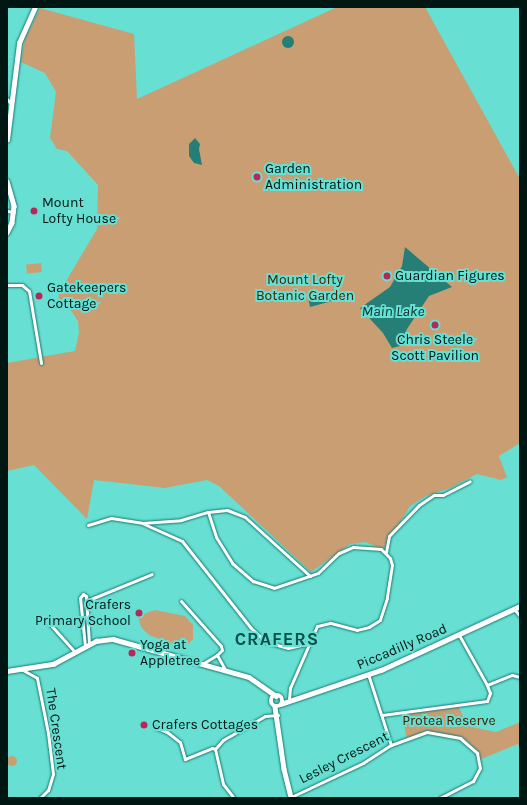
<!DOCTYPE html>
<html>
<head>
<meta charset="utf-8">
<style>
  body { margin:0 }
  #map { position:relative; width:527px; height:805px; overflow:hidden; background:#67dfd3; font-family:Karla,sans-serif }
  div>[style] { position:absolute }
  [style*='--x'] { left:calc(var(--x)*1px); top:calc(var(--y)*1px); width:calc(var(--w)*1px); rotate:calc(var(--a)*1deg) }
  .green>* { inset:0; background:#ca9e73; transform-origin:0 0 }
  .round { border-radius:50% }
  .water>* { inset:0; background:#267f77 }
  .roads { filter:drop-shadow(0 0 1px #147a72) drop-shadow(0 0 1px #147a72) }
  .minor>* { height:3px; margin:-1.5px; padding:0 1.5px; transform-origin:1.5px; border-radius:1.5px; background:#fff }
  .secondary>* { height:4.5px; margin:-2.25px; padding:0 2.25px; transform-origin:2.25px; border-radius:2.25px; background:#fff }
  .secondary>.ring { margin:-2.25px; padding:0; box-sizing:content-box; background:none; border:4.5px solid #fff; border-radius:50% }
  .dots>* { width:11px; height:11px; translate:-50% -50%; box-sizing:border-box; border:2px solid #67dfd3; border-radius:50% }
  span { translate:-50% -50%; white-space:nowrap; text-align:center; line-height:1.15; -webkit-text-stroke:4px #67dfd3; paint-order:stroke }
  .poi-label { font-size:14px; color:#001613 }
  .left { translate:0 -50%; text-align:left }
  .right { translate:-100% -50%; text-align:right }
  .park-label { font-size:14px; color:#422300 }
  .street-label { font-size:14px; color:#001613 }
  .water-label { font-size:15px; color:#06312d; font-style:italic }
  .district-label { font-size:18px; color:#054f49; font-weight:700; letter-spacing:1px }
  .frame { position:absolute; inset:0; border:8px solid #001613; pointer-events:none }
</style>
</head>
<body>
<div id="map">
  <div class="green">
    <i style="clip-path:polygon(337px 7px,425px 7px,520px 179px,520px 443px,499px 456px,507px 477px,501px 480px,477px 474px,450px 488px,426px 496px,410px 506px,383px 549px,365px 542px,350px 544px,311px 572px,219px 486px,207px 480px,165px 488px,94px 480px,87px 519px,34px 465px,7px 471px,7px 363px,75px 351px,79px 332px,78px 321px,70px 309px,58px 309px,59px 293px,97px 229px,98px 185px,67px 151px,57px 149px,50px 138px,56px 92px,45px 73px,21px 62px,25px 39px,40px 8px,134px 34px,137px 99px)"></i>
    <i style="left:41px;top:263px;width:9px;height:15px;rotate:84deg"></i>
    <i style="clip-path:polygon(155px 610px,185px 616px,193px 625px,193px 639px,187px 645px,178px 646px,149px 635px,141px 627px,138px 616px)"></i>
    <i style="clip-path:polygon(458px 705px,467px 726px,496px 732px,520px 722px,520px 747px,518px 744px,479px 760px,477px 753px,460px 738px,427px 732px,407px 739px,401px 712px)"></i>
    <i class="round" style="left:7px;top:756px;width:10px;height:10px"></i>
  </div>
  <div class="water">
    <i class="round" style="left:282px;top:36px;width:12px;height:12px"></i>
    <i style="clip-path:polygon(195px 138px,200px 144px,199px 149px,202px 165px,194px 163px,189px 156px,189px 144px)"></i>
    <i style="clip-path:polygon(405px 247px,452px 287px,429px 296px,407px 329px,400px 346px,392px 348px,383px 333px,360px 308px,390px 287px,402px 266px)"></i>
    <i style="clip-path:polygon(321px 293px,332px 294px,332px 301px,310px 307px,308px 296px)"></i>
  </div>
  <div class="roads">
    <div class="minor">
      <i style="--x:7;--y:99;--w:8;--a:50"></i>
      <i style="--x:7;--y:211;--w:7;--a:8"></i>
      <i style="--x:7;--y:285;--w:15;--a:0"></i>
      <i style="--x:22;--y:285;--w:9;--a:41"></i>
      <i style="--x:29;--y:291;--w:73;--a:80.5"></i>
      <i style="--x:208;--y:512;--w:26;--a:72"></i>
      <i style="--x:216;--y:537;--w:31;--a:58"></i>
      <i style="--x:232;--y:563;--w:28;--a:41"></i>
      <i style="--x:253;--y:581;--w:22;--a:18"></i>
      <i style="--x:274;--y:588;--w:46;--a:-18.8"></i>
      <i style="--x:318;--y:573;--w:29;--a:-44"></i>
      <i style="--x:339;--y:553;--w:15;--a:-23"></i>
      <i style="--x:353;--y:547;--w:28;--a:4"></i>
      <i style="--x:381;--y:549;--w:13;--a:45"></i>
      <i style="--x:390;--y:558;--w:7;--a:74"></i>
      <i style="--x:392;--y:565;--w:33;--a:99"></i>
      <i style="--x:387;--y:598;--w:23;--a:108"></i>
      <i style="--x:380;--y:620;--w:13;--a:148"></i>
      <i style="--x:369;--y:627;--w:12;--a:166"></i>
      <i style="--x:357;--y:630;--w:28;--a:-165"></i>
      <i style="--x:330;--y:623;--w:13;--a:167"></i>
      <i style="--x:317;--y:626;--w:68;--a:113.5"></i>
      <i style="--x:290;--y:688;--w:12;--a:95"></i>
      <i style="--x:144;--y:524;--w:42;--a:24.1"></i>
      <i style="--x:182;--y:541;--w:111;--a:51.6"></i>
      <i style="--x:251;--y:628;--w:21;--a:43"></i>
      <i style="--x:266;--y:642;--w:23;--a:15"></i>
      <i style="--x:288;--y:648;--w:22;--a:-13"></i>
      <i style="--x:88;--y:525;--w:24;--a:-17"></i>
      <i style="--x:111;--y:518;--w:31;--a:9"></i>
      <i style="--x:142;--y:523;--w:39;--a:-4"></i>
      <i style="--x:181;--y:520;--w:28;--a:-17"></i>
      <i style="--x:208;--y:512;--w:19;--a:-6"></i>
      <i style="--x:227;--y:510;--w:19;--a:21"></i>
      <i style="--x:245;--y:517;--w:88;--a:42.2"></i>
      <i style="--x:386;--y:552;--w:16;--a:-79"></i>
      <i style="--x:389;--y:536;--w:43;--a:-45.9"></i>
      <i style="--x:419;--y:505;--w:18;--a:-34"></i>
      <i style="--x:434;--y:495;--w:9;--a:0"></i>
      <i style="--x:443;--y:495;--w:30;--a:-27"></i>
      <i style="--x:86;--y:601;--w:71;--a:-22.2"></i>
      <i style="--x:181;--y:601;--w:60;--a:48.4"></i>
      <i style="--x:221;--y:646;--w:4;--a:76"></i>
      <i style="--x:222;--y:650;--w:7;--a:135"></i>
      <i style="--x:217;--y:655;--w:17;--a:149"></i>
      <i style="--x:514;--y:609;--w:9;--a:49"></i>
      <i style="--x:48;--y:622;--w:40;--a:48"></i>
      <i style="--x:85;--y:646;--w:48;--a:-95.9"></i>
      <i style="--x:80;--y:598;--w:5;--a:-53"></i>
      <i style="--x:83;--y:594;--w:4;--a:34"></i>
      <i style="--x:86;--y:596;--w:48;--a:86.4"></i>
      <i style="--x:217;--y:655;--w:18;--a:61"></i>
      <i style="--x:21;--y:669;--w:18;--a:29"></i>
      <i style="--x:37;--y:678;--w:56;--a:78.7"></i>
      <i style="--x:48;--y:733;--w:41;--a:83"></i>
      <i style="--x:53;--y:774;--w:17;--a:107"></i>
      <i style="--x:48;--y:790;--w:11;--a:135"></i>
      <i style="--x:368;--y:674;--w:75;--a:72.1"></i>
      <i style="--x:487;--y:685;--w:27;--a:-22"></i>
      <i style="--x:512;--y:675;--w:8;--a:14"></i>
      <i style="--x:382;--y:715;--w:106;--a:-7.6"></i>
      <i style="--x:487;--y:701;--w:9;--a:-69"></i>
      <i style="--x:490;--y:693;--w:9;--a:-111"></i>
      <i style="--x:487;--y:685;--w:57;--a:-119.2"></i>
      <i style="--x:155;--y:727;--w:13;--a:23"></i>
      <i style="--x:167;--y:732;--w:16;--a:38"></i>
      <i style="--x:180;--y:742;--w:18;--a:74"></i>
      <i style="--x:185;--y:759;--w:29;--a:-22"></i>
      <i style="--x:212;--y:748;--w:3;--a:18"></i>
      <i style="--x:215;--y:749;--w:12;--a:-48"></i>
      <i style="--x:223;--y:740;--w:48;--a:-29.7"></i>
      <i style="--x:265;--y:716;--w:13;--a:-4"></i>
      <i style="--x:215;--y:749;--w:36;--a:77"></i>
      <i style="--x:223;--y:784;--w:18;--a:52"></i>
      <i style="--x:291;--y:797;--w:80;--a:-25.3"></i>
      <i style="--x:363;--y:763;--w:33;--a:-33"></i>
      <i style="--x:391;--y:745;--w:38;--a:-20"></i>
      <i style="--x:427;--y:732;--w:34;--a:10"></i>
      <i style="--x:460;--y:738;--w:23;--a:41"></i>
      <i style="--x:477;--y:753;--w:15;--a:79"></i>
      <i style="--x:480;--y:768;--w:15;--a:118"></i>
      <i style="--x:473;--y:781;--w:37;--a:153"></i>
    </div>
    <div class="secondary">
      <i style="--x:7;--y:140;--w:98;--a:-82.9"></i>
      <i style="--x:19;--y:43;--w:39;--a:-66"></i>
      <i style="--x:7;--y:181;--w:26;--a:74"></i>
      <i style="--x:14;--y:206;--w:17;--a:97"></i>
      <i style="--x:12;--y:223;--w:11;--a:117"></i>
      <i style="--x:7;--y:671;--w:47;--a:-8.7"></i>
      <i style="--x:53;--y:664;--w:49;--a:-28.1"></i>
      <i style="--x:96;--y:641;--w:17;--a:-7"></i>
      <i style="--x:113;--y:639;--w:141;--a:15.6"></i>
      <i style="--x:249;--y:677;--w:33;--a:35"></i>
      <i class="ring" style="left:271.5px;top:695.5px;width:6.5px;height:6.5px"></i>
      <i style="--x:281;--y:704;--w:106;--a:-18.8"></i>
      <i style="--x:381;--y:670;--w:153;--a:-24.7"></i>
      <i style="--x:275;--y:707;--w:63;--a:81.7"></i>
      <i style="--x:284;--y:769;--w:30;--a:76"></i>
    </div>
  </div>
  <div class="dots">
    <i style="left:257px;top:177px;background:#b72858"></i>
    <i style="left:34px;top:211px;background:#b72858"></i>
    <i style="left:387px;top:276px;background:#b72858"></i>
    <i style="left:39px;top:296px;background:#b72858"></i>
    <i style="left:435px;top:325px;background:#b72858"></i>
    <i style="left:139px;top:613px;background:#b72858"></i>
    <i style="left:132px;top:653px;background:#b72858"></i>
    <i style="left:144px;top:725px;background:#b72858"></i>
  </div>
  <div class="poi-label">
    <span class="left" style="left:265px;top:177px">Garden<br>Administration</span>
    <span class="left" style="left:42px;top:211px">Mount<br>Lofty House</span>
    <span class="left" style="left:395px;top:276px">Guardian Figures</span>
    <span class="left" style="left:47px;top:296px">Gatekeepers<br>Cottage</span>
    <span style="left:435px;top:348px">Chris Steele<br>Scott Pavilion</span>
    <span class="right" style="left:131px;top:613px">Crafers<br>Primary School</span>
    <span class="left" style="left:140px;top:653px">Yoga at<br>Appletree</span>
    <span class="left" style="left:152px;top:725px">Crafers Cottages</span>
  </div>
  <div class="park-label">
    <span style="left:305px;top:288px">Mount Lofty<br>Botanic Garden</span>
    <span style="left:449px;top:721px">Protea Reserve</span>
  </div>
  <div class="street-label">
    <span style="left:402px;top:647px;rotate:-23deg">Piccadilly Road</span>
    <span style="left:56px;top:729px;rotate:82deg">The Crescent</span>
    <span style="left:344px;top:758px;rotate:-27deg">Lesley Crescent</span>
  </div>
  <div class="water-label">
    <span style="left:393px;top:312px">Main Lake</span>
  </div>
  <div class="district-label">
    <span style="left:277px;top:639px">CRAFERS</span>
  </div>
  <div class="frame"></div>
</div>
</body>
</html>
